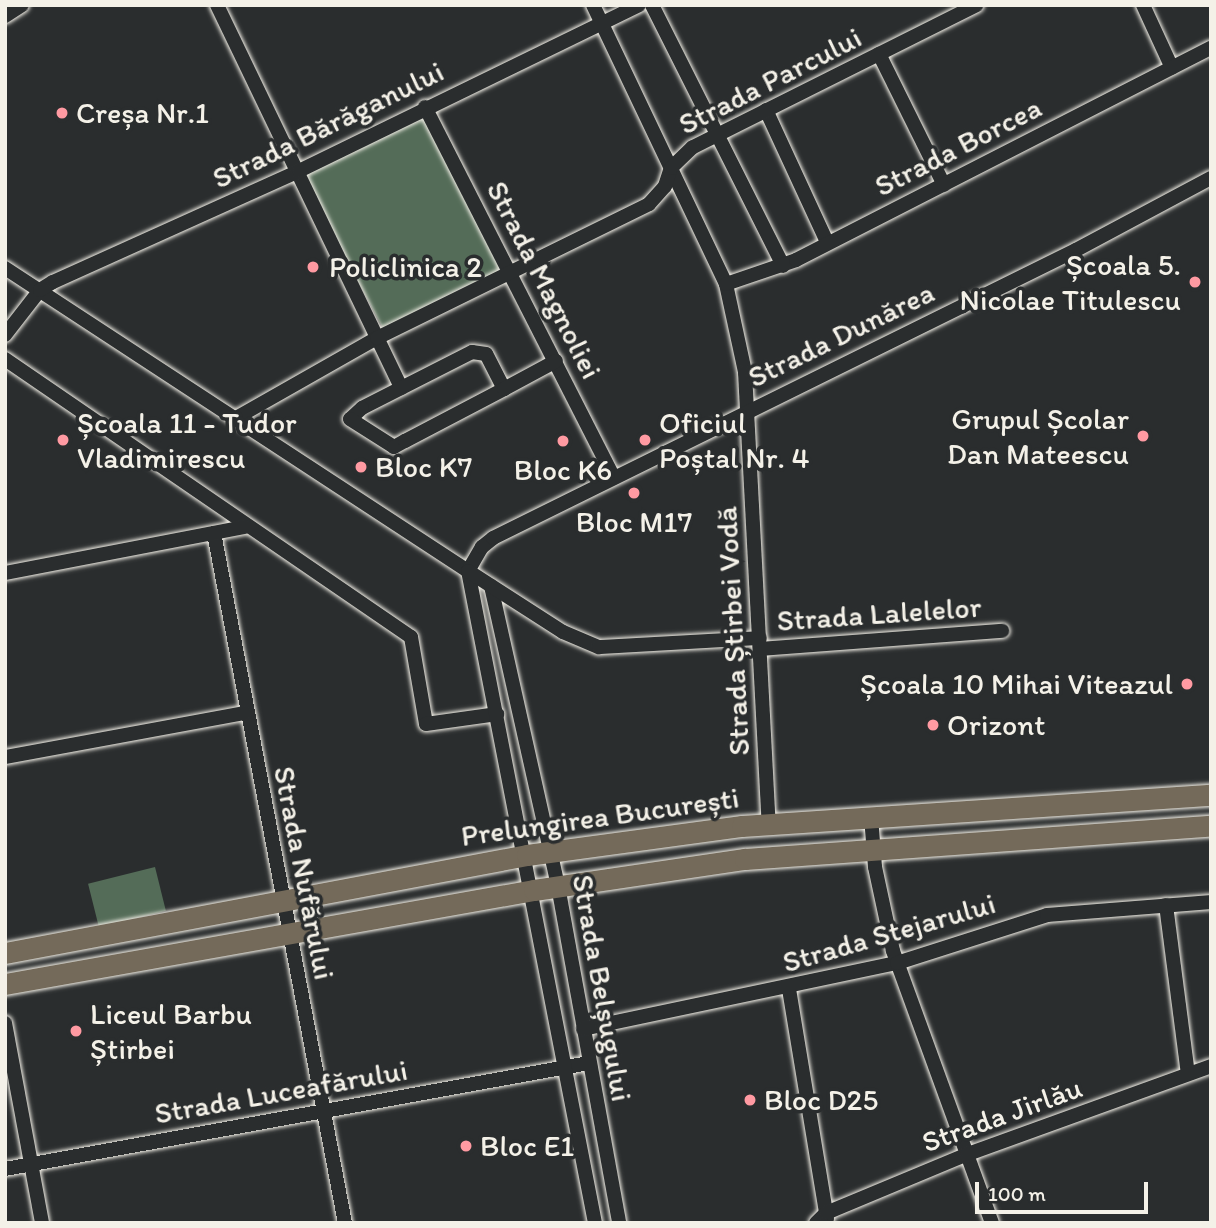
<!DOCTYPE html>
<html>
<head>
<meta charset="utf-8">
<style>
  body { margin:0 }
  #map { position:relative; width:1216px; height:1228px; overflow:hidden; background:#2a2d2e; font-family:Itim,sans-serif }
  div>[style] { position:absolute }
  [style*='--x'] { left:calc(var(--x)*1px); top:calc(var(--y)*1px); width:calc(var(--w)*1px); rotate:calc(var(--a)*1deg) }
  .green>* { inset:0; background:#546c58; transform-origin:0 0 }
  .roads { filter:drop-shadow(0 0 2px #f4f1e8) drop-shadow(0 0 2px #f4f1e8) }
  .minor>* { height:14px; margin:-7px; padding:0 7px; transform-origin:7px; border-radius:7px; background:#2a2d2e }
  .primary>* { height:21px; margin:-10.5px; padding:0 10.5px; transform-origin:10.5px; border-radius:10.5px; background:#746a5a }
  .dots>* { width:19px; height:19px; translate:-50% -50%; box-sizing:border-box; border:4px solid #2a2d2e; border-radius:50% }
  span { translate:-50% -50%; white-space:nowrap; text-align:center; line-height:1.15; -webkit-text-stroke:7px #2a2d2e; paint-order:stroke }
  .street-label { font-size:30px; color:#f4f1e8 }
  .poi-label { font-size:30px; color:#f4f1e8 }
  .left { translate:0 -50%; text-align:left }
  .right { translate:-100% -50%; text-align:right }
  .frame { position:absolute; inset:0; border:7px solid #f4f1e8; pointer-events:none }
  .scale { position:absolute; left:975px; top:1182px; width:173px; height:32px; box-sizing:border-box; border:4px solid #f4f1e8; border-top:0; padding-left:9px; font-size:21px; line-height:24px; white-space:nowrap; color:#f4f1e8; -webkit-text-stroke:5px #2a2d2e; paint-order:stroke }
</style>
</head>
<body>
<div id="map">
  <div class="green">
    <i style="left:425px;top:107px;width:184px;height:141px;rotate:62deg"></i>
    <i style="left:155px;top:867px;width:45px;height:69px;rotate:76deg"></i>
  </div>
  <div class="roads">
    <div class="minor">
      <i style="--x:217;--y:5;--w:425;--a:64.3"></i>
      <i style="--x:593;--y:5;--w:309;--a:64.5"></i>
      <i style="--x:726;--y:284;--w:90;--a:77.8"></i>
      <i style="--x:745;--y:372;--w:453;--a:87"></i>
      <i style="--x:652;--y:5;--w:292;--a:63.3"></i>
      <i style="--x:1143;--y:5;--w:69;--a:65.3"></i>
      <i style="--x:5;--y:16;--w:20;--a:-33"></i>
      <i style="--x:879;--y:54;--w:146;--a:63.6"></i>
      <i style="--x:425;--y:107;--w:416;--a:63"></i>
      <i style="--x:766;--y:110;--w:145;--a:65.2"></i>
      <i style="--x:5;--y:268;--w:553;--a:33.2"></i>
      <i style="--x:468;--y:571;--w:28;--a:-60"></i>
      <i style="--x:482;--y:547;--w:14;--a:-39"></i>
      <i style="--x:493;--y:538;--w:650;--a:-26.29"></i>
      <i style="--x:1076;--y:250;--w:153;--a:-28.1"></i>
      <i style="--x:726;--y:284;--w:74;--a:-18.9"></i>
      <i style="--x:796;--y:260;--w:466;--a:-27.1"></i>
      <i style="--x:5;--y:335;--w:57;--a:-52.1"></i>
      <i style="--x:40;--y:290;--w:15;--a:-32"></i>
      <i style="--x:53;--y:282;--w:270;--a:-24.3"></i>
      <i style="--x:299;--y:171;--w:378;--a:-26"></i>
      <i style="--x:5;--y:359;--w:492;--a:34.4"></i>
      <i style="--x:411;--y:637;--w:88;--a:80.2"></i>
      <i style="--x:426;--y:724;--w:72;--a:-8"></i>
      <i style="--x:504;--y:389;--w:39;--a:-117"></i>
      <i style="--x:486;--y:354;--w:14;--a:-172"></i>
      <i style="--x:472;--y:352;--w:123;--a:153"></i>
      <i style="--x:362;--y:408;--w:16;--a:137"></i>
      <i style="--x:350;--y:419;--w:52;--a:32.5"></i>
      <i style="--x:394;--y:447;--w:13;--a:-29"></i>
      <i style="--x:405;--y:441;--w:112;--a:-27.7"></i>
      <i style="--x:504;--y:389;--w:59;--a:-28.3"></i>
      <i style="--x:236;--y:418;--w:162;--a:-29.6"></i>
      <i style="--x:377;--y:338;--w:303;--a:-26.2"></i>
      <i style="--x:649;--y:204;--w:24;--a:-48"></i>
      <i style="--x:665;--y:186;--w:19;--a:-72"></i>
      <i style="--x:671;--y:168;--w:30;--a:-44"></i>
      <i style="--x:693;--y:147;--w:317;--a:-26.6"></i>
      <i style="--x:214;--y:533;--w:702;--a:79.25"></i>
      <i style="--x:5;--y:573;--w:244;--a:-10.9"></i>
      <i style="--x:491;--y:586;--w:307;--a:77.4"></i>
      <i style="--x:558;--y:886;--w:342;--a:79.7"></i>
      <i style="--x:760;--y:649;--w:243;--a:-4.3"></i>
      <i style="--x:5;--y:757;--w:244;--a:-10.4"></i>
      <i style="--x:871;--y:817;--w:50;--a:85.4"></i>
      <i style="--x:875;--y:867;--w:86;--a:77.9"></i>
      <i style="--x:893;--y:951;--w:289;--a:70"></i>
      <i style="--x:1166;--y:905;--w:170;--a:82.6"></i>
      <i style="--x:789;--y:989;--w:233;--a:80.6"></i>
      <i style="--x:5;--y:1023;--w:203;--a:79.5"></i>
      <i style="--x:583;--y:1029;--w:321;--a:-11.9"></i>
      <i style="--x:897;--y:963;--w:157;--a:-17.7"></i>
      <i style="--x:1047;--y:915;--w:165;--a:-4.5"></i>
      <i style="--x:5;--y:1169;--w:594;--a:-10.29"></i>
      <i style="--x:595;--y:1223;--w:664;--a:-101.02"></i>
      <i style="--x:468;--y:571;--w:113;--a:32.7"></i>
      <i style="--x:563;--y:632;--w:39;--a:23"></i>
      <i style="--x:599;--y:647;--w:161;--a:-3.2"></i>
      <i style="--x:816;--y:1223;--w:14;--a:-45"></i>
      <i style="--x:826;--y:1213;--w:154;--a:-22.6"></i>
      <i style="--x:968;--y:1154;--w:258;--a:-19.9"></i>
    </div>
    <div class="primary">
      <i style="--x:5;--y:953;--w:531;--a:-10.63"></i>
      <i style="--x:527;--y:855;--w:217;--a:-7.7"></i>
      <i style="--x:742;--y:826;--w:470;--a:-3.8"></i>
      <i style="--x:5;--y:984;--w:537;--a:-10.08"></i>
      <i style="--x:534;--y:890;--w:213;--a:-8.4"></i>
      <i style="--x:745;--y:859;--w:467;--a:-4.1"></i>
    </div>
  </div>
  <div class="dots">
    <i style="left:62px;top:113px;background:#ff9aa2"></i>
    <i style="left:313px;top:267px;background:#ff9aa2"></i>
    <i style="left:1195px;top:282px;background:#ff9aa2"></i>
    <i style="left:1143px;top:436px;background:#ff9aa2"></i>
    <i style="left:63px;top:440px;background:#ff9aa2"></i>
    <i style="left:645px;top:440px;background:#ff9aa2"></i>
    <i style="left:563px;top:441px;background:#ff9aa2"></i>
    <i style="left:361px;top:467px;background:#ff9aa2"></i>
    <i style="left:634px;top:493px;background:#ff9aa2"></i>
    <i style="left:1187px;top:684px;background:#ff9aa2"></i>
    <i style="left:933px;top:725px;background:#ff9aa2"></i>
    <i style="left:76px;top:1031px;background:#ff9aa2"></i>
    <i style="left:750px;top:1100px;background:#ff9aa2"></i>
    <i style="left:466px;top:1146px;background:#ff9aa2"></i>
  </div>
  <div class="street-label">
    <span style="left:770px;top:81px;rotate:-27deg">Strada Parcului</span>
    <span style="left:328px;top:125px;rotate:-26deg">Strada Bărăganului</span>
    <span style="left:958px;top:147px;rotate:-27deg">Strada Borcea</span>
    <span style="left:544px;top:280px;rotate:63deg">Strada Magnoliei</span>
    <span style="left:841px;top:335px;rotate:-26deg">Strada Dunărea</span>
    <span style="left:879px;top:614px;rotate:-4deg">Strada Lalelelor</span>
    <span style="left:733px;top:631px;rotate:-93deg">Strada Știrbei Vodă</span>
    <span style="left:600px;top:817px;rotate:-8deg">Prelungirea București</span>
    <span style="left:304px;top:873px;rotate:79deg">Strada Nufărului</span>
    <span style="left:889px;top:933px;rotate:-16deg">Strada Stejarului</span>
    <span style="left:602px;top:988px;rotate:80deg">Strada Belșugului</span>
    <span style="left:281px;top:1092px;rotate:-10deg">Strada Luceafărului</span>
    <span style="left:1002px;top:1115px;rotate:-20deg">Strada Jirlău</span>
  </div>
  <div class="poi-label">
    <span class="left" style="left:76px;top:113px">Creșa Nr.1</span>
    <span class="right" style="left:1181px;top:282px">Școala 5.<br>Nicolae Titulescu</span>
    <span class="left" style="left:329px;top:267px">Policlinica 2</span>
    <span class="right" style="left:1129px;top:436px">Grupul Școlar<br>Dan Mateescu</span>
    <span class="left" style="left:77px;top:440px">Școala 11 - Tudor<br>Vladimirescu</span>
    <span class="left" style="left:659px;top:440px">Oficiul<br>Poștal Nr. 4</span>
    <span class="left" style="left:375px;top:467px">Bloc K7</span>
    <span style="left:563px;top:470px">Bloc K6</span>
    <span style="left:634px;top:522px">Bloc M17</span>
    <span class="right" style="left:1173px;top:684px">Școala 10 Mihai Viteazul</span>
    <span class="left" style="left:947px;top:725px">Orizont</span>
    <span class="left" style="left:90px;top:1031px">Liceul Barbu<br>Știrbei</span>
    <span class="left" style="left:764px;top:1100px">Bloc D25</span>
    <span class="left" style="left:480px;top:1146px">Bloc E1</span>
  </div>
  <div class="frame"></div>
  <div class="scale">100 m</div>
</div>
</body>
</html>
